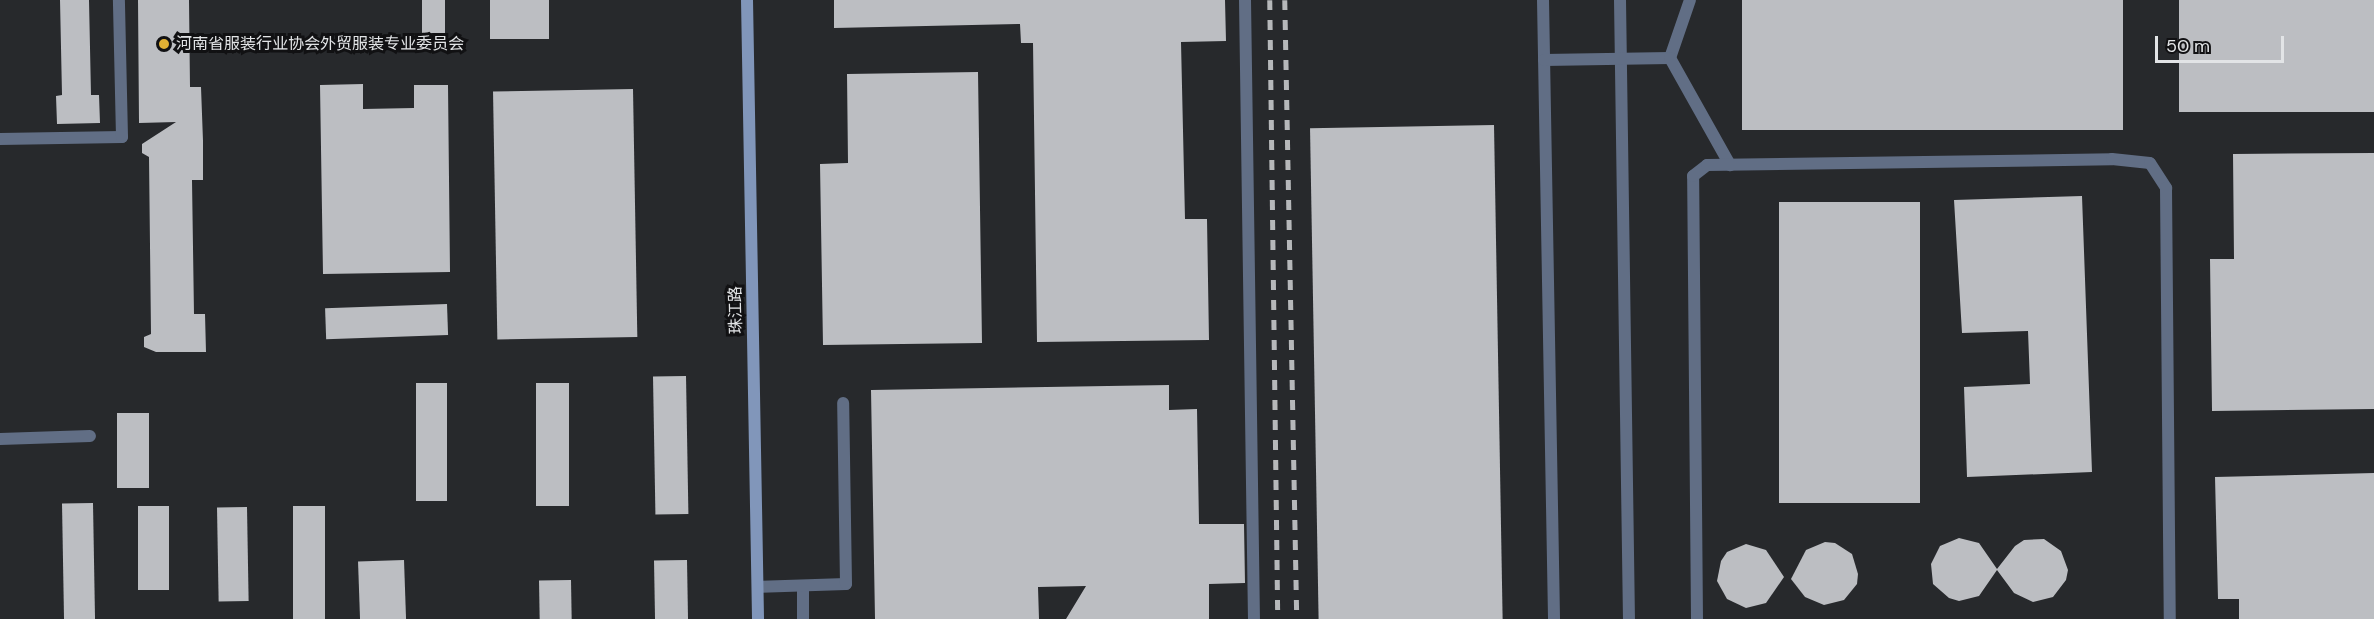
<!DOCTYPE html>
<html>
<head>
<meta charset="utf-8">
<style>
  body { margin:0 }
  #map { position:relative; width:2374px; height:619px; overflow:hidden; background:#27292c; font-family:"DM Sans","Noto Sans SC",sans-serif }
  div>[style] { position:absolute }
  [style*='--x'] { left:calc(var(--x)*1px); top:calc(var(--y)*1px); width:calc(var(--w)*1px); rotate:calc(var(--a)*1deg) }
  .building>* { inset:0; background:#bcbec2; transform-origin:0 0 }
  .street>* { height:12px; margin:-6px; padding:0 6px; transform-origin:6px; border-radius:6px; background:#616e85 }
  .secondary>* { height:12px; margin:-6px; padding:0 6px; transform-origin:6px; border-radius:6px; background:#8196ba }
  .rail>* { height:4.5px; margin-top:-2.25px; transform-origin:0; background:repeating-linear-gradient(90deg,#b6b8ba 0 10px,transparent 0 20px) }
  .dots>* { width:16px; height:16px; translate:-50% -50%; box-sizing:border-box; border:3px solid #111113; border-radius:50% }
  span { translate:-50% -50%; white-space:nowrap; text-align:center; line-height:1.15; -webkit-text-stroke:6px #111113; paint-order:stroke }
  .poi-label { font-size:16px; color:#e2e4e6 }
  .left { translate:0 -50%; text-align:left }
  .street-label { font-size:16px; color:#e2e4e6 }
  .scale { position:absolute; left:2155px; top:36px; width:129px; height:27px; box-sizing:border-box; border:3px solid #e2e4e6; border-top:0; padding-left:8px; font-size:18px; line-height:21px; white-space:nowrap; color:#e2e4e6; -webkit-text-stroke:4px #111113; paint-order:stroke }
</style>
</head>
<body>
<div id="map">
  <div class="building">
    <i style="clip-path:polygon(60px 0,89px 0,91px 95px,99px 95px,100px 123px,57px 124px,56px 96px,62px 95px)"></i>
    <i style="clip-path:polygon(138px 0,189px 0,190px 87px,201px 87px,203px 141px,203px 180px,192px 180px,194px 314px,205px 314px,206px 352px,156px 352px,144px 347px,144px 337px,151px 334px,149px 157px,142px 153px,142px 144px,176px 122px,139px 123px)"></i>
    <i style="left:422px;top:0;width:23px;height:33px"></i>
    <i style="left:490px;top:0;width:59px;height:39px"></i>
    <i style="clip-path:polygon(834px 0,1225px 0,1226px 41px,1181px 42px,1185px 219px,1207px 219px,1209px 340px,1037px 342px,1033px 43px,1021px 43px,1020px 24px,834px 28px)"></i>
    <i style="left:1742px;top:0;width:381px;height:130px"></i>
    <i style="left:2179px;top:0;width:195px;height:112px"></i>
    <i style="clip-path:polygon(978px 72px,982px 343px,823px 345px,820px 164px,848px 163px,847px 74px)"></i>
    <i style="clip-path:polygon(363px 84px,363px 109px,414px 108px,414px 85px,448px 85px,450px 272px,323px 274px,320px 85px)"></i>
    <i style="left:633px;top:89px;width:248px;height:140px;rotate:89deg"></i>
    <i style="left:1494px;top:125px;width:494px;height:184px;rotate:89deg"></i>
    <i style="clip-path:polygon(2374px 153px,2374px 409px,2212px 411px,2210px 259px,2234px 259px,2233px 154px)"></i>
    <i style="clip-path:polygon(2082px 196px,2092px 472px,1967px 477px,1964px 387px,2030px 384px,2028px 331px,1962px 333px,1954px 200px)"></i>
    <i style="left:1920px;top:202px;width:301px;height:141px;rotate:90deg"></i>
    <i style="left:447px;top:304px;width:31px;height:122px;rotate:88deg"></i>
    <i style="left:686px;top:376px;width:138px;height:33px;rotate:89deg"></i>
    <i style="left:416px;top:383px;width:31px;height:118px"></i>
    <i style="left:536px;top:383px;width:33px;height:123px"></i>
    <i style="clip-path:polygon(1169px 385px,1169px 410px,1197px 409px,1199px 524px,1244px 524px,1245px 583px,1209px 584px,1209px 619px,1066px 619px,1086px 586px,1038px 587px,1039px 619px,875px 619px,871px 390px)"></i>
    <i style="left:117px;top:413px;width:32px;height:75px"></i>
    <i style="clip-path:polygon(2374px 473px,2374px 619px,2239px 619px,2239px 599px,2218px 599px,2215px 477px)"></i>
    <i style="left:93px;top:503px;width:116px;height:31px;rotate:89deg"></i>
    <i style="left:138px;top:506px;width:31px;height:84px"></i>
    <i style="left:293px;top:506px;width:32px;height:113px"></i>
    <i style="left:247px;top:507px;width:94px;height:30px;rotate:89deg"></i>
    <i style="clip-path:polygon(1959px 538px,1979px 543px,1997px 569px,2015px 546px,2024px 540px,2044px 539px,2061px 551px,2068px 570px,2066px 580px,2053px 597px,2033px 602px,2014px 593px,1997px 570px,1979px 596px,1959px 601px,1949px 598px,1933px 584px,1931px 564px,1940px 546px)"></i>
    <i style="clip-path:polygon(1825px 542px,1835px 543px,1852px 554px,1858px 574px,1857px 584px,1844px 600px,1824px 605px,1805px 597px,1791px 579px,1806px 550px)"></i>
    <i style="clip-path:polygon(1746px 544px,1766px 550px,1784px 577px,1766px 603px,1746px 608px,1727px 599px,1717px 581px,1721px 561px,1727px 552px)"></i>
    <i style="left:404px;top:560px;width:59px;height:46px;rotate:88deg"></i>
    <i style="left:687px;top:560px;width:59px;height:33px;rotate:89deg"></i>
    <i style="left:571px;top:580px;width:39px;height:32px;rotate:89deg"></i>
  </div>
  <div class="street">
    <i style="--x:1245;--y:0;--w:619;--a:89.17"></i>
    <i style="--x:1543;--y:0;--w:619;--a:88.98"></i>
    <i style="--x:1620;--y:0;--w:619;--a:89.17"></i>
    <i style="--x:1670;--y:58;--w:61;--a:-71"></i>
    <i style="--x:1544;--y:60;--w:126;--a:-0.9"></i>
    <i style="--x:1670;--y:58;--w:123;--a:60.7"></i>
    <i style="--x:0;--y:139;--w:122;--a:-0.9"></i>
    <i style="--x:122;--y:137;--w:137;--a:-91.3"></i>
    <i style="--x:0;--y:439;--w:90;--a:-1.9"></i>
    <i style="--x:803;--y:586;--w:33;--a:90"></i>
    <i style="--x:758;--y:587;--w:88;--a:-2"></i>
    <i style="--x:846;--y:584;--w:181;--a:-90.9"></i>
    <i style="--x:1697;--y:619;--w:443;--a:-90.5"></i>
    <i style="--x:1693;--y:176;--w:18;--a:-38"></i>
    <i style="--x:1707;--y:165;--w:405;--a:-0.8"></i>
    <i style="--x:2112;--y:159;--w:38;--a:6"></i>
    <i style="--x:2150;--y:163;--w:30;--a:57"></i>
    <i style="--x:2166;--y:188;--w:431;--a:89.5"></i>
  </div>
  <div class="secondary">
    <i style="--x:747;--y:0;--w:619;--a:88.98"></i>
  </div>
  <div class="rail">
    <i style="--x:1270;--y:0;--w:619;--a:89.26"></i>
    <i style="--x:1285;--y:0;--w:619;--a:88.89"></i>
  </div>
  <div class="dots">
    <i style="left:164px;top:44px;background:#e0b034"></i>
  </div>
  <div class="poi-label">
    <span class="left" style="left:176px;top:44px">河南省服装行业协会外贸服装专业委员会</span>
  </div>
  <div class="street-label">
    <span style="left:736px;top:310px;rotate:-91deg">珠江路</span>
  </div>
  <div class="scale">50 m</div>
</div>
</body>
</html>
